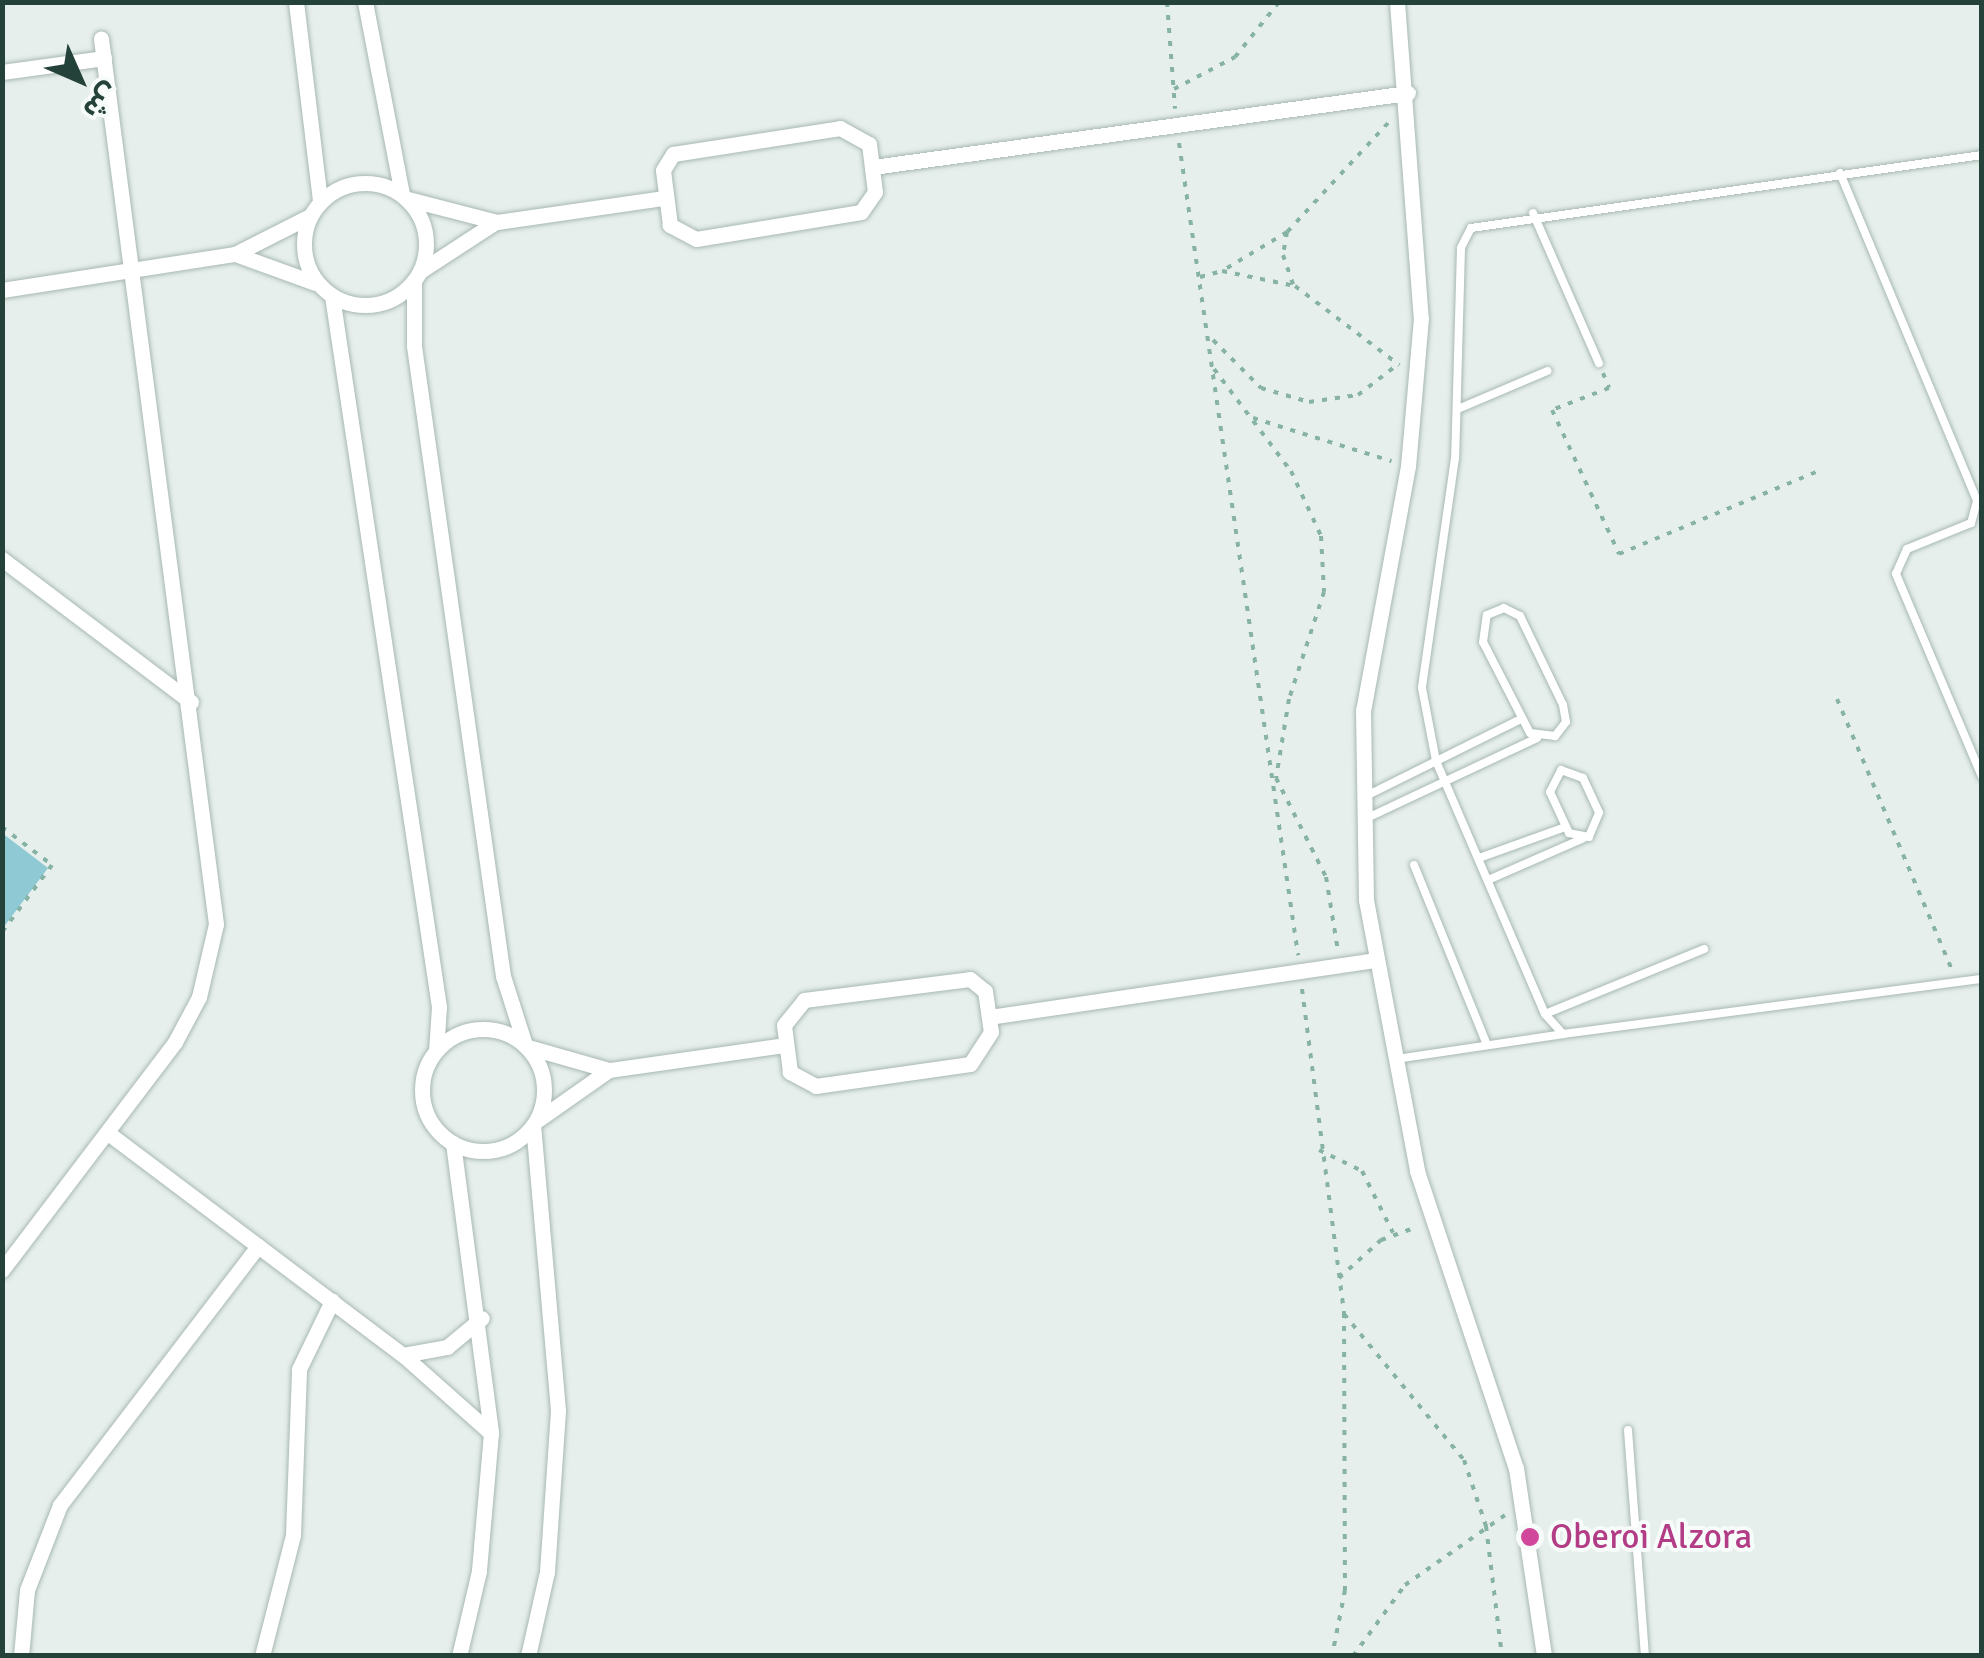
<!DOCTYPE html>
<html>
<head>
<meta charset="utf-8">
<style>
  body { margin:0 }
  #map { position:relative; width:1984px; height:1658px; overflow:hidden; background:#e6efeb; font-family:Signika,"Noto Sans Arabic",sans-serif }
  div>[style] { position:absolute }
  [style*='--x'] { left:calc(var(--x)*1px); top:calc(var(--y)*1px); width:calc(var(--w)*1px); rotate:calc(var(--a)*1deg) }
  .water>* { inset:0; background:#8ec9d4 }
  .path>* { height:4px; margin-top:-2px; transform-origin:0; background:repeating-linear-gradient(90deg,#86b3a5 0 5px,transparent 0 13px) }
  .roads { filter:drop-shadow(0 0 2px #a8b8b2) drop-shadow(0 0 2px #a8b8b2) }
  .service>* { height:8px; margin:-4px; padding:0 4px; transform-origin:4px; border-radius:4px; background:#fff }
  .minor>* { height:15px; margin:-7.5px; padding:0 7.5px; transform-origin:7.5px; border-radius:7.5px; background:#fff }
  .minor>.ring { margin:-7.5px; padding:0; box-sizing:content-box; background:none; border:15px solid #fff; border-radius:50% }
  .dots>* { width:28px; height:28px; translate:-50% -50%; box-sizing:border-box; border:5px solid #f7fbf9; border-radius:50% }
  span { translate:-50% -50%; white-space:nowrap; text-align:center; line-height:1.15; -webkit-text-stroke:8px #f7fbf9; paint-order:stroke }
  .hotel-label { font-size:35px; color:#b23c85 }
  .left { translate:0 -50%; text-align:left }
  .frame { position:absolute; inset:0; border:5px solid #24423a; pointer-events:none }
  .north { position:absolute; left:30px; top:30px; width:100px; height:100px; -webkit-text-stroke:8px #f7fbf9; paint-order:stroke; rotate:135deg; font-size:28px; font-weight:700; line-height:40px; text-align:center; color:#24423a }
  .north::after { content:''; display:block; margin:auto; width:35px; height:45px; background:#24423a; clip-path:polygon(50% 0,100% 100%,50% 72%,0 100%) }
</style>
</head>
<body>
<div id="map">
  <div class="water">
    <i style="clip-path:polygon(2px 833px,48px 868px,3px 928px,2px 928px)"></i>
  </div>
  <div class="path">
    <i style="--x:1167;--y:2;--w:107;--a:85.7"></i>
    <i style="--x:1174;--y:89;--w:69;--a:-27.7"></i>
    <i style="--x:1235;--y:57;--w:70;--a:-51.3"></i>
    <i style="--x:1388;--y:123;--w:149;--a:132.8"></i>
    <i style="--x:1287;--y:232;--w:76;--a:149"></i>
    <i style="--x:1222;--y:271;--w:75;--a:11.6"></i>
    <i style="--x:1295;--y:286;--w:131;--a:37.2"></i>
    <i style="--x:1179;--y:143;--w:821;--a:81.66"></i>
    <i style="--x:1287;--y:232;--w:23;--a:100"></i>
    <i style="--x:1283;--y:255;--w:31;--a:71"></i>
    <i style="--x:1200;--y:277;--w:23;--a:-15"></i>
    <i style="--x:1213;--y:340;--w:68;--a:45"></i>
    <i style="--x:1261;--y:388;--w:50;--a:16.3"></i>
    <i style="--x:1309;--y:402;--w:49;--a:-8.1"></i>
    <i style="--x:1358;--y:395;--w:49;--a:-37.6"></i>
    <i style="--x:1214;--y:369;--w:128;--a:53"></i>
    <i style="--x:1291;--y:471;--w:72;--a:65.2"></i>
    <i style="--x:1321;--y:536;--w:56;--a:86.9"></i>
    <i style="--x:1324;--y:592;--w:113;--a:108.1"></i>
    <i style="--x:1289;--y:699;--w:80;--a:99.3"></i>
    <i style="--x:1276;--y:778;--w:111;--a:63.2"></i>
    <i style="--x:1326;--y:877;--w:75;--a:80.8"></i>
    <i style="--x:1603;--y:373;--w:16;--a:68"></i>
    <i style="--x:1609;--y:388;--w:61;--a:158.9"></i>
    <i style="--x:1552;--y:410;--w:159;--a:65"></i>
    <i style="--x:1619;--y:554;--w:216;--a:-22.6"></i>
    <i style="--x:1253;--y:418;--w:145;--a:17.3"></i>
    <i style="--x:1837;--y:699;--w:292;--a:67"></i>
    <i style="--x:2;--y:827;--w:63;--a:37.2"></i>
    <i style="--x:52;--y:865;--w:84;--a:126.7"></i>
    <i style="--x:1302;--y:989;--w:327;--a:82.6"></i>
    <i style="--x:1344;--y:1313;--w:277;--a:89.8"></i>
    <i style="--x:1345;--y:1590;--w:67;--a:101.1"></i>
    <i style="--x:1319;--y:1150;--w:48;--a:26"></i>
    <i style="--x:1362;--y:1171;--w:69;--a:63.4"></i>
    <i style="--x:1339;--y:1278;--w:57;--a:-42.1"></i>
    <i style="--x:1381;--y:1240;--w:38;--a:-20"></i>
    <i style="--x:1344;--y:1314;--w:189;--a:50.6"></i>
    <i style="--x:1464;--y:1460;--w:70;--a:71.6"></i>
    <i style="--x:1486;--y:1526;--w:131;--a:83"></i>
    <i style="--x:1353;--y:1656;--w:88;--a:-53.8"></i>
    <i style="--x:1405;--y:1585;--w:122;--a:-35"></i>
  </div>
  <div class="roads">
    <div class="service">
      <i style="--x:1982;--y:155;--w:516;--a:171.87"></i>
      <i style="--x:1471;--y:228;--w:22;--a:117"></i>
      <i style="--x:1461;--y:248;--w:210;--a:91.6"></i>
      <i style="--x:1455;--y:458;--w:232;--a:98.2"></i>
      <i style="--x:1422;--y:688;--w:74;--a:79.1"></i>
      <i style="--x:1436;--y:761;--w:275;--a:66.7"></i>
      <i style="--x:1545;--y:1014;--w:27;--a:48"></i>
      <i style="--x:1563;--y:1034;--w:423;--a:-7.5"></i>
      <i style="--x:1840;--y:173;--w:355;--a:67.3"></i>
      <i style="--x:1977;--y:501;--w:23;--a:105"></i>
      <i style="--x:1971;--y:523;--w:69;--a:157.9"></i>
      <i style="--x:1907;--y:549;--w:27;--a:114"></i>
      <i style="--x:1896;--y:574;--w:220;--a:67"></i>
      <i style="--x:1533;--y:213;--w:164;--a:66.3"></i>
      <i style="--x:1460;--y:408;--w:95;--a:-23"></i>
      <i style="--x:1504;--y:608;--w:18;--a:27"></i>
      <i style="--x:1520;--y:616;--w:99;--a:64.2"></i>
      <i style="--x:1563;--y:705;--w:17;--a:80"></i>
      <i style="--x:1566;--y:722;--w:18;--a:128"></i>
      <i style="--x:1555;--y:736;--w:25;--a:-173"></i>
      <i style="--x:1530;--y:733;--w:102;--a:-117.3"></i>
      <i style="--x:1483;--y:642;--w:27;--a:-82"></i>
      <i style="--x:1487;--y:615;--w:18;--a:-22"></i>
      <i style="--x:1561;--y:770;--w:23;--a:20"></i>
      <i style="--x:1583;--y:778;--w:38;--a:65"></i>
      <i style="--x:1599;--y:813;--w:26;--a:113"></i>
      <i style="--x:1589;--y:837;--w:20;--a:-169"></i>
      <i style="--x:1569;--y:833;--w:45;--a:-114.9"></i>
      <i style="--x:1550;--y:792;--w:25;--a:-63"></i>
      <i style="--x:1364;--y:797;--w:175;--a:-26.4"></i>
      <i style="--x:1365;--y:819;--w:190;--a:-25.2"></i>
      <i style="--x:1479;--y:858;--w:91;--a:-19.8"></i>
      <i style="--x:1414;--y:865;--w:194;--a:67.9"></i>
      <i style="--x:1488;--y:880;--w:103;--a:-23.6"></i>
      <i style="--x:1545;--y:1014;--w:172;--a:-22.2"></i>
      <i style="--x:1396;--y:1059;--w:169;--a:-8.5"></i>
      <i style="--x:1628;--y:1430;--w:227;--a:85.7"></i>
    </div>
    <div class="minor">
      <i style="--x:296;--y:2;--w:200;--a:83.1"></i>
      <i style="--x:365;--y:2;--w:196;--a:79.1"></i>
      <i style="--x:1397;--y:2;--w:317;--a:85.7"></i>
      <i style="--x:1421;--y:318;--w:149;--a:95"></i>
      <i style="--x:1408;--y:466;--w:248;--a:100.4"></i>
      <i style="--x:1363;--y:710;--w:190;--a:89.1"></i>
      <i style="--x:1366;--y:900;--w:276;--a:79.3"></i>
      <i style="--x:1417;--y:1171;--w:313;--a:71.6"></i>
      <i style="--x:1516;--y:1468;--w:190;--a:81.5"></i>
      <i style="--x:2;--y:72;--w:103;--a:-7.8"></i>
      <i style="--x:840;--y:128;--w:33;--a:29"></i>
      <i style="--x:869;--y:144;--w:48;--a:82.9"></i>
      <i style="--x:875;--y:192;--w:24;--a:125"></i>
      <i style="--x:861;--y:212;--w:167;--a:170.7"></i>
      <i style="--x:696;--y:239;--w:30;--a:-152"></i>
      <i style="--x:670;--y:225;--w:55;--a:-97.3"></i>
      <i style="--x:663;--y:170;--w:19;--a:-58"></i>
      <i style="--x:673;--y:154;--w:169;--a:-8.8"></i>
      <i style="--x:873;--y:167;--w:540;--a:-7.88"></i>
      <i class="ring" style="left:304px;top:183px;width:107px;height:107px"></i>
      <i style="--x:408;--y:199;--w:92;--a:14.5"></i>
      <i style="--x:497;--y:222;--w:169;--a:-8.2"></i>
      <i style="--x:235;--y:254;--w:85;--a:19.9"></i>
      <i style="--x:422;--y:270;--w:86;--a:-33.1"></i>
      <i style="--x:414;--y:281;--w:65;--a:90"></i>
      <i style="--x:414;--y:346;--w:636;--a:81.96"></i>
      <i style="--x:503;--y:976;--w:72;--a:72.3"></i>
      <i style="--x:2;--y:290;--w:236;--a:-8.8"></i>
      <i style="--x:235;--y:254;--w:84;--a:-26.9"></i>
      <i style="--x:332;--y:296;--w:719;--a:81.44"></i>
      <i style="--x:439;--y:1007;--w:44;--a:93.9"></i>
      <i style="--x:2;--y:559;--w:237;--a:37.1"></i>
      <i style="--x:970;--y:979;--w:19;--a:39"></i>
      <i style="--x:985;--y:991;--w:41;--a:81.7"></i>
      <i style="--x:991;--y:1032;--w:38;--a:123"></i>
      <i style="--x:970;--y:1064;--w:156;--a:171.9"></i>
      <i style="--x:816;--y:1086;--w:30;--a:-152"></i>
      <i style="--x:790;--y:1072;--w:47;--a:-97.3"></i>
      <i style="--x:784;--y:1025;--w:32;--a:-51"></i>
      <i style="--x:804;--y:1000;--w:167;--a:-7.2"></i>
      <i style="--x:989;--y:1017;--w:389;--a:-8.4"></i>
      <i class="ring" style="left:422px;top:1029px;width:107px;height:107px"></i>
      <i style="--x:528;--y:1047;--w:84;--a:15.9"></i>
      <i style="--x:609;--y:1070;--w:178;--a:-8.1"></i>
      <i style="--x:539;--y:1119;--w:85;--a:-35"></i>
      <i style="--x:108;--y:1133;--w:369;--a:37"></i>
      <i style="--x:403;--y:1355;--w:118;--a:41.6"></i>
      <i style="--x:453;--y:1143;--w:292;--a:82.5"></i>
      <i style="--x:491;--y:1433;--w:139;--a:95"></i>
      <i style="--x:479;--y:1571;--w:87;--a:103.2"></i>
      <i style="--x:2;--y:1270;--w:286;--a:-52.8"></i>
      <i style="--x:175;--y:1042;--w:51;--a:-61.9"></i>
      <i style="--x:199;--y:997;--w:75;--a:-76.9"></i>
      <i style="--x:216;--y:924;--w:893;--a:-97.4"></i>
      <i style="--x:403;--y:1355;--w:45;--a:-10.3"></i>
      <i style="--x:447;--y:1347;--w:45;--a:-39.6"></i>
      <i style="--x:21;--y:1656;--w:66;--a:-84.8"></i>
      <i style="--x:27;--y:1590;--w:91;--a:-68.8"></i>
      <i style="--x:60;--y:1505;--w:326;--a:-52.6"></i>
      <i style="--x:262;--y:1656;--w:125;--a:-75.6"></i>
      <i style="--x:293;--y:1535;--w:166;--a:-87.9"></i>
      <i style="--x:299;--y:1369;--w:76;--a:-64.1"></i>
      <i style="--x:528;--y:1656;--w:86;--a:-77.3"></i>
      <i style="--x:547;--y:1572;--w:162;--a:-86.1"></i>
      <i style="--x:558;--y:1410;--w:285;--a:-95"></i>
    </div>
  </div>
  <div class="dots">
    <i style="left:1530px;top:1537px;background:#d1479c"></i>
  </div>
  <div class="hotel-label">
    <span class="left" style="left:1550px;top:1537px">Oberoi Alzora</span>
  </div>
  <div class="frame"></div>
  <div class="north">ش</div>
</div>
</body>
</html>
